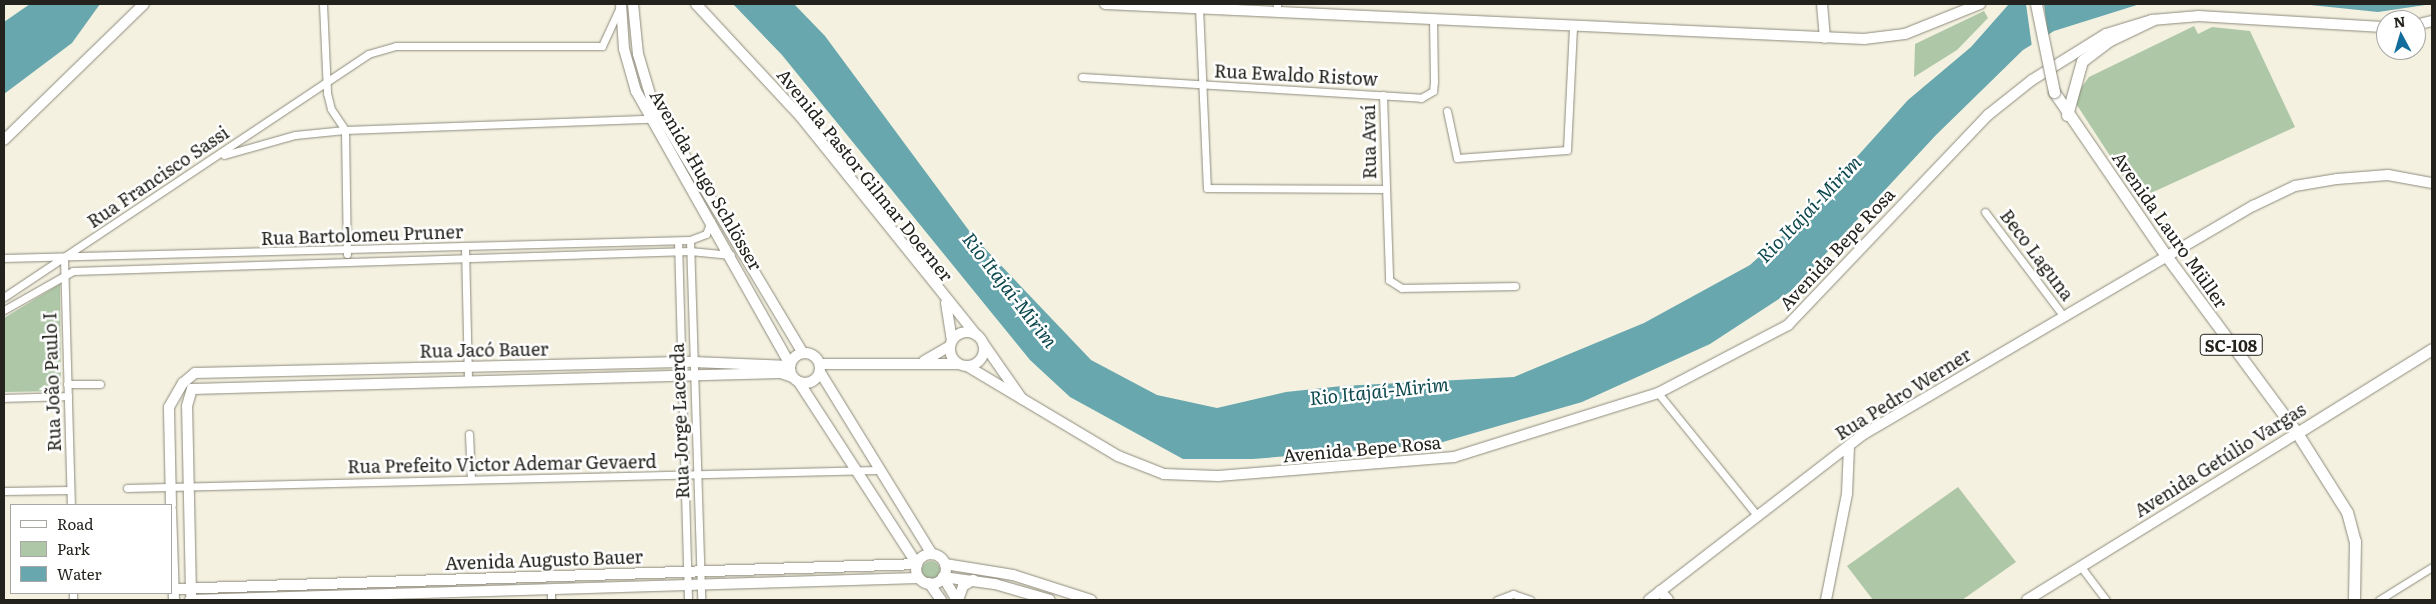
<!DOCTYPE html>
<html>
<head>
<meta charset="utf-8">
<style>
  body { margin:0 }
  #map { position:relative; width:2436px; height:604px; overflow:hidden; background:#f4f1e1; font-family:Literata,serif }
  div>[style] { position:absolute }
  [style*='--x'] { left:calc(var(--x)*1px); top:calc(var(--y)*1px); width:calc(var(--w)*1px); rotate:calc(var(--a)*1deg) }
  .green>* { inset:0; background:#aec7a7 }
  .round { border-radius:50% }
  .water>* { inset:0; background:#67a7ad }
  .pier>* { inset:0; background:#f4f1e1 }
  .roads { filter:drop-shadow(0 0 1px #8e8b7c) drop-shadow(0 0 1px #8e8b7c) }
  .street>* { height:7px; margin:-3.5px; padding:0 3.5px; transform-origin:3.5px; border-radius:3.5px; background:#fff }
  .secondary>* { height:10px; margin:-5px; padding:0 5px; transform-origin:5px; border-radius:5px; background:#fff }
  .secondary>.ring { margin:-5px; padding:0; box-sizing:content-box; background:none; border:10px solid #fff; border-radius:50% }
  .primary>* { height:11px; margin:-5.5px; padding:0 5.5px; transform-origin:5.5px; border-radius:5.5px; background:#fff }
  .bridges { filter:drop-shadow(0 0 1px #8e8b7c) drop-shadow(0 0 1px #8e8b7c) }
  .primary-bridge>* { height:11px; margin:-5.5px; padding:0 5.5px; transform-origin:5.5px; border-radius:5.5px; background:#fff }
  span { translate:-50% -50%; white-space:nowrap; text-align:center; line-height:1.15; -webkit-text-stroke:5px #fff; paint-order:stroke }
  .shield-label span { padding:1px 4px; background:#fff; border:1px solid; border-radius:4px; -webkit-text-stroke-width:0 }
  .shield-label { font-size:16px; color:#23221c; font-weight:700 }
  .street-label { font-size:18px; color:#23221c }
  .water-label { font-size:19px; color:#0c484d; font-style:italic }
  .frame { position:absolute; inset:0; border:5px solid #23221c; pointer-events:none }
  .legend { position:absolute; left:10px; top:504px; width:162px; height:90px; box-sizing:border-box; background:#fff; border:1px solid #a7a7a4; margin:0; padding:6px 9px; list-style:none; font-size:15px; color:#23221c }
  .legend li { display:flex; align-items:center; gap:10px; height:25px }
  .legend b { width:25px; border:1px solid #a7a7a4 }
  .north { position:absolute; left:2376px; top:10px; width:50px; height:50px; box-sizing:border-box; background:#fff; border:1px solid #a7a7a4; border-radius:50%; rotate:354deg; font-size:14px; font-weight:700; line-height:20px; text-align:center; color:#23221c }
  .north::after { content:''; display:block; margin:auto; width:18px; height:22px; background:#136d9c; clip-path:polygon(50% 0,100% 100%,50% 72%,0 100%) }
</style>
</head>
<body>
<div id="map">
  <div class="green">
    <i style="clip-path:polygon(1984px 11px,1988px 18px,1957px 50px,1914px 77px,1915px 44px)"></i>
    <i style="clip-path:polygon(2194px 26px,2198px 34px,2212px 27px,2250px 31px,2295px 127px,2151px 193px,2141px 180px,2129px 185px,2073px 99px,2089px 77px)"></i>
    <i style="clip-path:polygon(60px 284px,61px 391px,4px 392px,4px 318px)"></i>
    <i style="clip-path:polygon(1958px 487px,2016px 562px,1962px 600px,1873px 600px,1847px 566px)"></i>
    <i class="round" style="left:922px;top:561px;width:18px;height:18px"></i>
  </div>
  <div class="water">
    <i style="clip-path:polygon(30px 4px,100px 4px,72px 43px,4px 94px,4px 22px)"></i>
    <i style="clip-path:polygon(733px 4px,794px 4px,825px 36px,973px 236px,1091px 360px,1157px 395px,1217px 408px,1286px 392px,1342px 386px,1514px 377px,1644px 323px,1750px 265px,1801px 219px,1908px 100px,1971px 47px,2009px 4px,2140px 4px,2054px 31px,2023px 50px,1936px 135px,1791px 291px,1710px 344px,1582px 402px,1436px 444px,1253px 459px,1183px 459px,1070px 397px,1030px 360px,782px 55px)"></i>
    <i style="clip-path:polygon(2301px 4px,2432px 4px,2378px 12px)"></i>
  </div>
  <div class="pier">
    <i style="clip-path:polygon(2026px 4px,2044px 4px,2048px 37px,2032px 47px)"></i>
  </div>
  <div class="roads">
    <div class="street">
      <i style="--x:323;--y:4;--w:89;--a:87.4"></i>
      <i style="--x:327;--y:93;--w:16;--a:76"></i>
      <i style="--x:331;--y:109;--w:25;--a:56"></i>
      <i style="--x:1277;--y:4;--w:5;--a:90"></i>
      <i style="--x:1199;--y:7;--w:181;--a:87.5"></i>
      <i style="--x:1207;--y:188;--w:178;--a:0.3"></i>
      <i style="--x:1082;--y:77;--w:340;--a:3.5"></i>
      <i style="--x:1421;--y:98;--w:14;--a:-30"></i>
      <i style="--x:1433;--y:91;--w:9;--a:-84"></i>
      <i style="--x:1434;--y:82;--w:64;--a:-90.9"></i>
      <i style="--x:1383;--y:95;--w:185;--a:88.1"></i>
      <i style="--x:1389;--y:280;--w:15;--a:32"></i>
      <i style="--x:1402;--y:288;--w:113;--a:-1"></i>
      <i style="--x:1447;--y:111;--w:48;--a:78"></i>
      <i style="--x:1457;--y:158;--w:110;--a:-4.2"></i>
      <i style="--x:1567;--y:150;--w:124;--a:-87.2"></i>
      <i style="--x:345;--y:130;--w:124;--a:89.1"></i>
      <i style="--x:224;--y:155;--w:74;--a:-15.7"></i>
      <i style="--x:295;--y:135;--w:50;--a:-5.7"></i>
      <i style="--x:345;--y:130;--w:305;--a:-2.1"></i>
      <i style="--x:1985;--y:212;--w:131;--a:53"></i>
      <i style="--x:690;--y:240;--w:360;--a:88.2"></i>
      <i style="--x:678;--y:241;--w:359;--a:88.4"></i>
      <i style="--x:465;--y:247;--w:133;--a:88.7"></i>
      <i style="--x:4;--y:258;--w:686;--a:-1.5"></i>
      <i style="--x:690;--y:240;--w:17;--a:-21"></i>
      <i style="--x:706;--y:234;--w:14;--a:-69"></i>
      <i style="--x:64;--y:258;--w:247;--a:88.4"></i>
      <i style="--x:4;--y:297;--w:438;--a:-33.7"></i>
      <i style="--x:368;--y:54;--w:29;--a:-16"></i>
      <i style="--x:396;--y:46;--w:206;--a:0"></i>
      <i style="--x:602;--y:46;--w:43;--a:-65.2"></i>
      <i style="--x:4;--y:310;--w:79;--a:-29.5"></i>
      <i style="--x:73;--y:271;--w:617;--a:-1.86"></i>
      <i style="--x:690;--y:251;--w:41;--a:5.6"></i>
      <i style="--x:67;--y:384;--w:33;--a:0"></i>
      <i style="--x:1658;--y:393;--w:156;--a:51"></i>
      <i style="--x:4;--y:398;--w:64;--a:-1.8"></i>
      <i style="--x:469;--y:434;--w:45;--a:87.5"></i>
      <i style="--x:127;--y:488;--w:750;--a:-1.37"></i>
      <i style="--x:4;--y:491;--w:66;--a:-0.9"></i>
      <i style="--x:2081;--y:567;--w:41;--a:52.9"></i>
      <i style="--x:551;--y:589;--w:11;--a:90"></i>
      <i style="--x:73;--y:593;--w:7;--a:90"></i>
      <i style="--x:1497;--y:600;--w:17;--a:-21"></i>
      <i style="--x:1513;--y:594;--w:18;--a:19"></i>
      <i style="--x:2379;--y:600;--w:62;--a:-31.9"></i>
    </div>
    <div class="secondary">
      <i style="--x:621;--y:4;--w:45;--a:86.2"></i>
      <i style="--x:624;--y:49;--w:44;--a:74.1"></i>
      <i style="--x:636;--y:91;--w:313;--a:60.6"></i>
      <i style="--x:633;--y:4;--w:50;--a:84.3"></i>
      <i style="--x:638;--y:54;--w:49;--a:73.4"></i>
      <i style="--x:652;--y:101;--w:294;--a:59.1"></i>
      <i style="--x:696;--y:4;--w:154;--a:47.1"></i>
      <i style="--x:801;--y:117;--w:280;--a:51.2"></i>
      <i style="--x:1105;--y:4;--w:760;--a:2.64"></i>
      <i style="--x:1864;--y:39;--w:41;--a:-7"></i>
      <i style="--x:1905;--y:34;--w:81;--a:-21.8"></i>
      <i style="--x:1822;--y:4;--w:34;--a:85"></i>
      <i style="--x:2416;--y:25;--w:16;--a:-14"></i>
      <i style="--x:4;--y:140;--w:195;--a:-44.2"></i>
      <i style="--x:946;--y:303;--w:38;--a:81"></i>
      <i class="ring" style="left:950px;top:332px;width:24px;height:24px"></i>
      <i style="--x:983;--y:343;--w:68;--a:55.1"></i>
      <i class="ring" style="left:790px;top:353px;width:20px;height:20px"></i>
      <i style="--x:924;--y:361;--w:30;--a:-30"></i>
      <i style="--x:820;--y:364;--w:138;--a:0"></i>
      <i style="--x:967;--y:366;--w:176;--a:30.8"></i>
      <i style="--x:1118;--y:456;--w:49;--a:21.4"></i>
      <i style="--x:1164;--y:474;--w:54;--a:2.1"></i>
      <i style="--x:1218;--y:476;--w:237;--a:-4.6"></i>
      <i style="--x:1454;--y:457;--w:214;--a:-17.4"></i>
      <i style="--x:1658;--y:393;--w:147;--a:-27.6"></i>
      <i style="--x:1788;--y:325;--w:290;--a:-46.4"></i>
      <i style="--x:1988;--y:115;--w:56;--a:-38.5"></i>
      <i style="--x:2032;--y:80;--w:87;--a:-31.9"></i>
      <i style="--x:2106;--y:34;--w:48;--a:-16.9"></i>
      <i style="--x:2152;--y:20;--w:47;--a:-4.9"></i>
      <i style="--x:2199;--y:16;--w:187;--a:3.4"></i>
      <i style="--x:820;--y:372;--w:214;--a:58.4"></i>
      <i style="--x:192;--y:389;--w:589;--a:-1.56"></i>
      <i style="--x:781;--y:373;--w:12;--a:20"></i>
      <i style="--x:171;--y:505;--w:98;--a:-91.2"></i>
      <i style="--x:169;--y:407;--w:28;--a:-60"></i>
      <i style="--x:183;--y:383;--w:16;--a:-40"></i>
      <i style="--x:195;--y:373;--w:498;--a:-1.3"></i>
      <i style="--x:693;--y:362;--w:97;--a:2.4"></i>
      <i style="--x:171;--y:510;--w:90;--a:88.1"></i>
      <i class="ring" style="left:916px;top:554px;width:20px;height:20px"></i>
      <i style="--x:945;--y:564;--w:69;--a:9.2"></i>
      <i style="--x:1013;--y:575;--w:82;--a:17.8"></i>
      <i style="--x:943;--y:577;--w:52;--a:7.7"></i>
      <i style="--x:995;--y:584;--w:57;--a:16.2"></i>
      <i style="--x:943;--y:577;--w:27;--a:59"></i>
      <i style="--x:929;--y:583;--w:21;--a:55"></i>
      <i style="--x:173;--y:589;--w:744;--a:-1.92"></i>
      <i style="--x:917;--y:564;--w:217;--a:-123"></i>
      <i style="--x:1660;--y:591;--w:12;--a:48"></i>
      <i style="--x:191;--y:594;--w:188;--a:-91.2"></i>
      <i style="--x:187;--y:406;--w:18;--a:-74"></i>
      <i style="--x:190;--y:600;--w:729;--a:-1.73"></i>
      <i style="--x:958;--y:600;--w:15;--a:-70"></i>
      <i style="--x:963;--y:586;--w:12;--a:-31"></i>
      <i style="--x:1649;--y:600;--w:272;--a:-37.7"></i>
      <i style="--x:1864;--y:434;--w:451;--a:-30.4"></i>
      <i style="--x:2253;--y:206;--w:47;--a:-25.5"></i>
      <i style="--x:2295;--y:186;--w:43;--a:-9.5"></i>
      <i style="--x:2337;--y:179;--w:51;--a:-4.5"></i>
      <i style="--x:2388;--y:175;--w:45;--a:10.3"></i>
      <i style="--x:1826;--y:600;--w:108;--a:-78.8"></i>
      <i style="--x:1847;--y:494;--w:48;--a:-87.6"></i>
      <i style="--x:2027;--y:600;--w:317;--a:-31.7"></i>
    </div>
    <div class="primary">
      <i style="--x:2054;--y:92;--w:200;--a:55.6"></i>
      <i style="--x:2167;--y:257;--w:219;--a:53.5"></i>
      <i style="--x:2297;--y:433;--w:93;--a:57.7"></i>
      <i style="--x:2347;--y:512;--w:30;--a:75"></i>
      <i style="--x:2355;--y:541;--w:59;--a:91"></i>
      <i style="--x:2067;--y:115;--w:56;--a:-74.5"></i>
      <i style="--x:2082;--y:61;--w:35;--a:-37"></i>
      <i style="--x:2110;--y:40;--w:47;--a:-25.5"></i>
      <i style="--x:2297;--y:433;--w:159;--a:-31.9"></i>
    </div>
  </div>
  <div class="bridges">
    <div class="primary-bridge">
      <i style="--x:2036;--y:4;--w:90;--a:78.4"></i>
    </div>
  </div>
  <div class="shield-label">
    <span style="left:2231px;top:345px">SC-108</span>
  </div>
  <div class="street-label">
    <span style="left:1296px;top:75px;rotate:3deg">Rua Ewaldo Ristow</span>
    <span style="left:1369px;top:142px;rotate:-91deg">Rua Avaí</span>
    <span style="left:865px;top:175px;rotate:51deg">Avenida Pastor Gilmar Doerner</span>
    <span style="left:158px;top:177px;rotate:-34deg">Rua Francisco Sassi</span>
    <span style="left:706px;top:180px;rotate:60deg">Avenida Hugo Schlösser</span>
    <span style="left:2170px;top:230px;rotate:55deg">Avenida Lauro Müller</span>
    <span style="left:362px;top:235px;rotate:-2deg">Rua Bartolomeu Pruner</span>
    <span style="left:1837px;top:249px;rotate:-47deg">Avenida Bepe Rosa</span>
    <span style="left:2037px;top:255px;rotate:53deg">Beco Laguna</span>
    <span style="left:484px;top:350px;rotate:-1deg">Rua Jacó Bauer</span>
    <span style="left:52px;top:382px;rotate:-92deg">Rua João Paulo I</span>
    <span style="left:1903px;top:394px;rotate:-32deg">Rua Pedro Werner</span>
    <span style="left:680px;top:421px;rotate:-92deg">Rua Jorge Lacerda</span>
    <span style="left:1362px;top:449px;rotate:-5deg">Avenida Bepe Rosa</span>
    <span style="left:2220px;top:460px;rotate:-32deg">Avenida Getúlio Vargas</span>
    <span style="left:502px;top:464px;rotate:-1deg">Rua Prefeito Victor Ademar Gevaerd</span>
    <span style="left:544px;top:560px;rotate:-2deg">Avenida Augusto Bauer</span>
  </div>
  <div class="water-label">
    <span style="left:1809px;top:209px;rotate:-46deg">Rio Itajaí-Mirim</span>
    <span style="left:1010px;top:290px;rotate:52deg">Rio Itajaí-Mirim</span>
    <span style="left:1379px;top:391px;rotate:-6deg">Rio Itajaí-Mirim</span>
  </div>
  <div class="frame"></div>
  <ul class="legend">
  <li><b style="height:6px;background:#fff"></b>Road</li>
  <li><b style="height:14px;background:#aec7a7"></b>Park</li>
  <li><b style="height:14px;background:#67a7ad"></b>Water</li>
  </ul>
  <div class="north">N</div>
</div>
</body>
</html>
